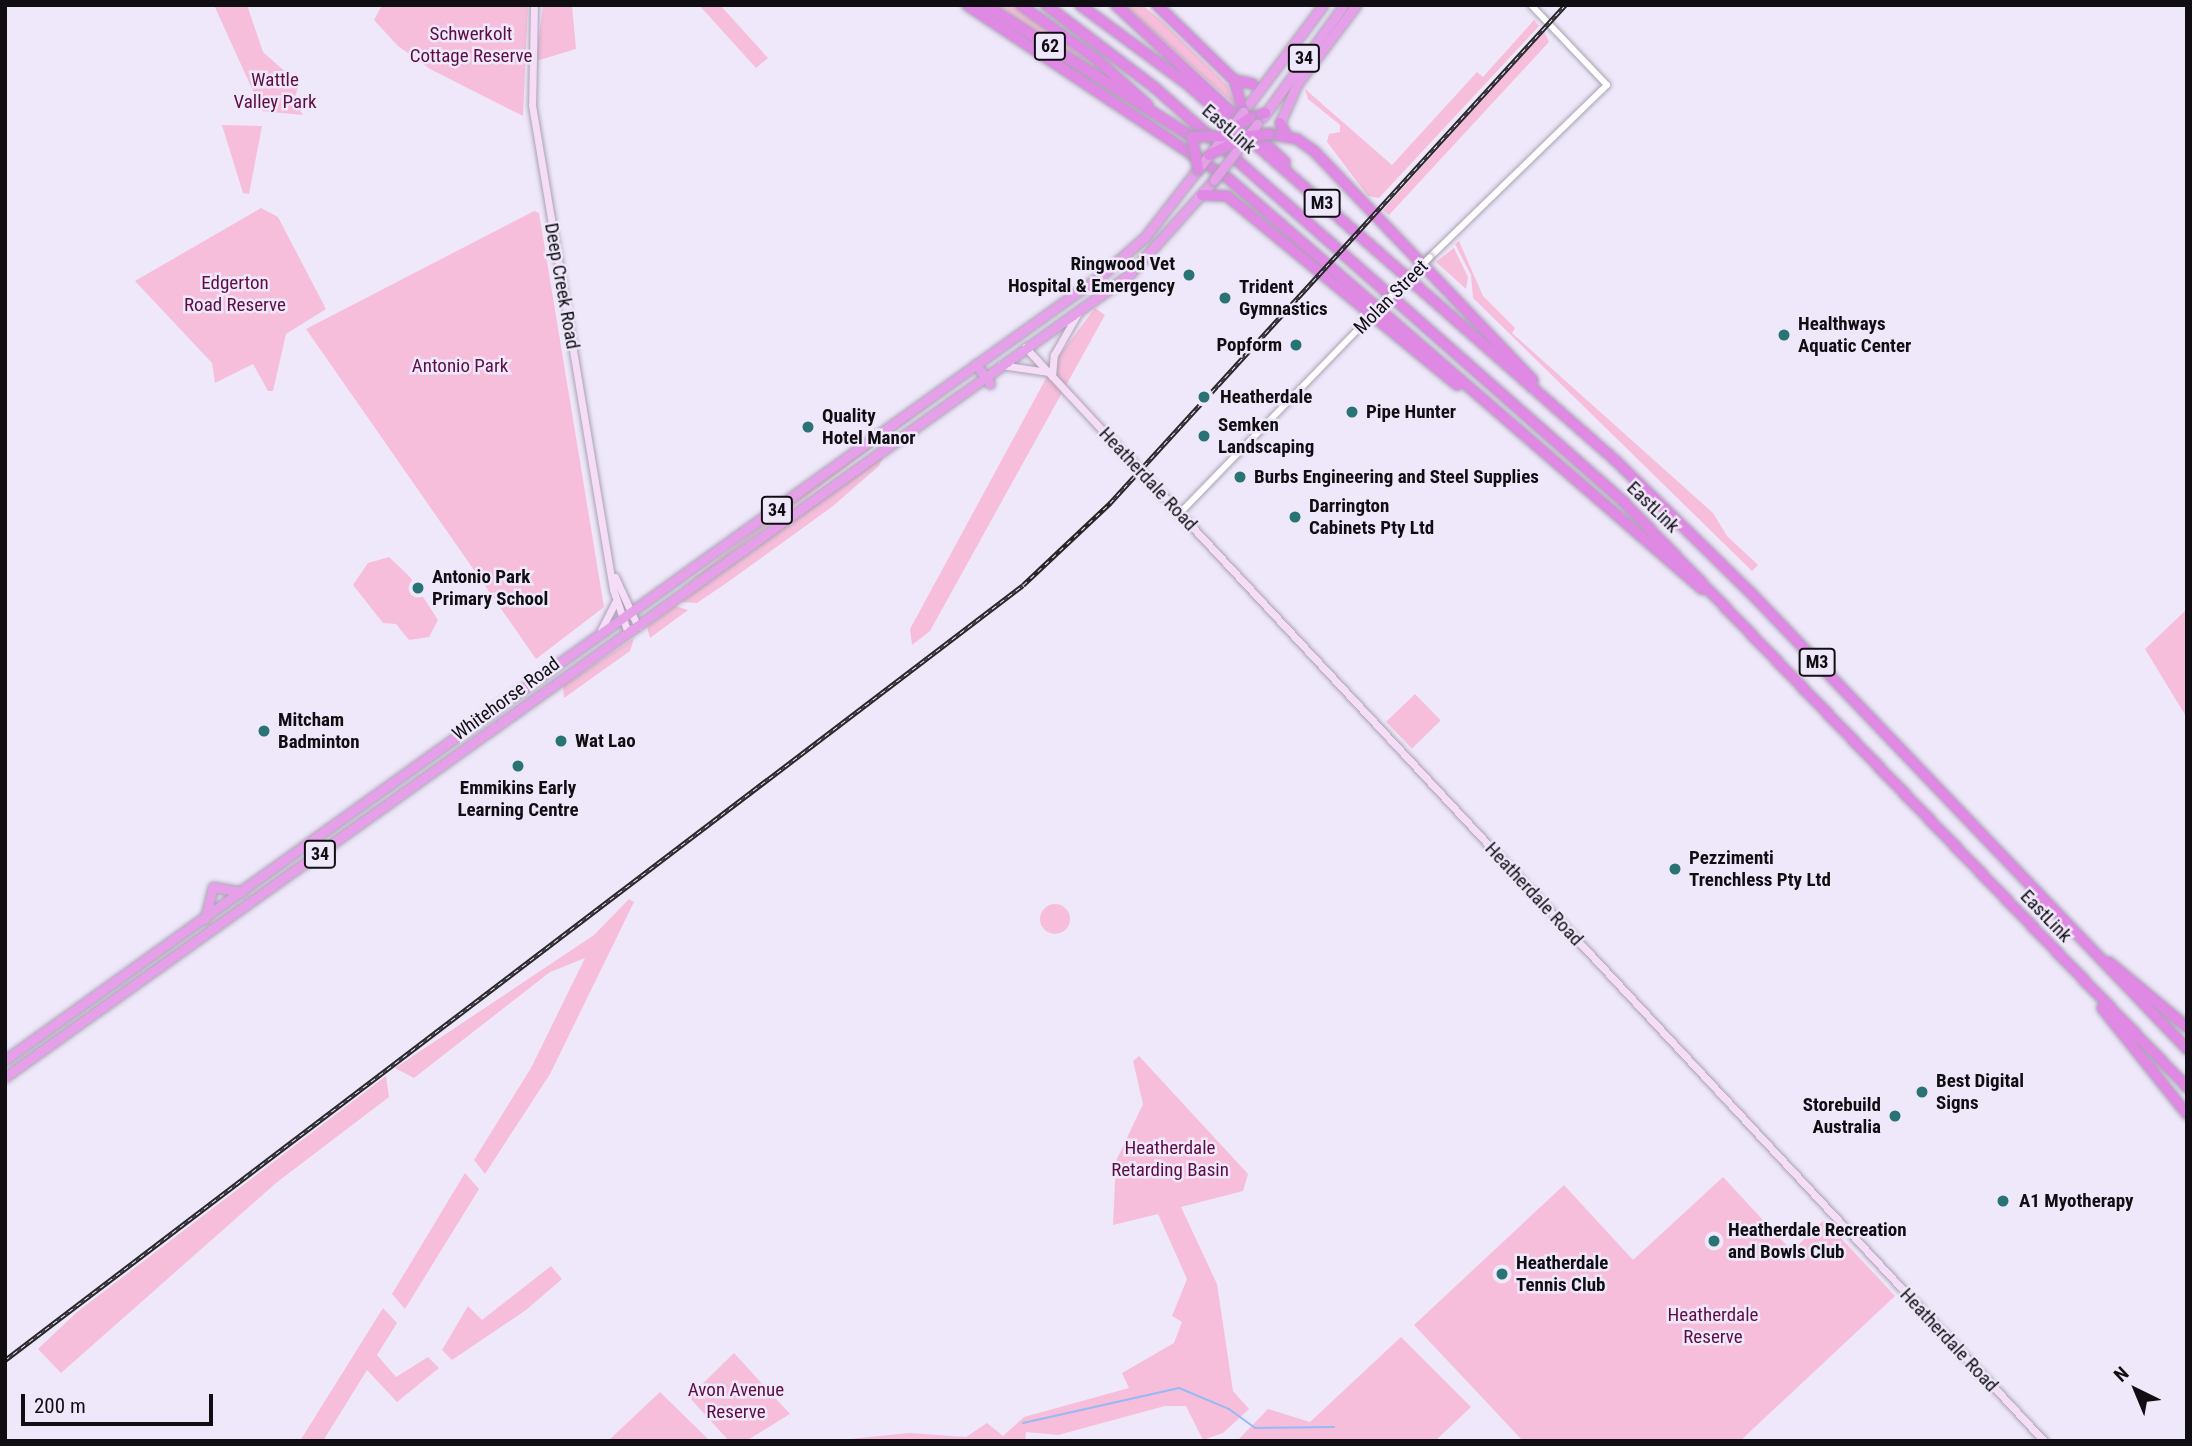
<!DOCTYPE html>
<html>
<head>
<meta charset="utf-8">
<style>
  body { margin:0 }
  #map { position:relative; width:2192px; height:1446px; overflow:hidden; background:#efe8fa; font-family:"Roboto Condensed",sans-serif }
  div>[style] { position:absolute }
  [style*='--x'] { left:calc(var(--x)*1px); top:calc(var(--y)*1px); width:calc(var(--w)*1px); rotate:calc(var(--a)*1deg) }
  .green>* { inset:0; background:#f6bedb; transform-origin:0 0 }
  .round { border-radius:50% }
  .stream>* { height:2px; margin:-1px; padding:0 1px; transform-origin:1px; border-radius:1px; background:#96baf5 }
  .roads { filter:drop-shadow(0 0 2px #a9a2b3) drop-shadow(0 0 2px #a9a2b3) }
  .tertiary>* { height:6px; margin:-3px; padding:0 3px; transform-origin:3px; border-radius:3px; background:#fff }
  .secondary>* { height:7px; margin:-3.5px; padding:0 3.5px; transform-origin:3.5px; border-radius:3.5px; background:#f5dcf7 }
  .trunk>* { height:9px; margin:-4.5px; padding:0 4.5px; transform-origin:4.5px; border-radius:4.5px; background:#e6a0ea }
  .motorway>* { height:10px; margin:-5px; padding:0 5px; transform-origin:5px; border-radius:5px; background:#df89e5 }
  .rail>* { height:4.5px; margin-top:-2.25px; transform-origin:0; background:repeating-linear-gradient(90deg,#efe8fa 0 5px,#28252b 0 10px); box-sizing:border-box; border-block:2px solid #28252b }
  .bridges { filter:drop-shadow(0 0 2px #a9a2b3) drop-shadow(0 0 2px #a9a2b3) }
  .tertiary-bridge>* { height:6px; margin:-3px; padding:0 3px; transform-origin:3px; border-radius:3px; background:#fff }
  .secondary-bridge>* { height:7px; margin:-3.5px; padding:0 3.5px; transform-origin:3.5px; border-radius:3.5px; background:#f5dcf7 }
  .trunk-bridge>* { height:9px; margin:-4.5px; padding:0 4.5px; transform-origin:4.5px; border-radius:4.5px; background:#e6a0ea }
  .motorway-bridge>* { height:10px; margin:-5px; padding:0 5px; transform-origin:5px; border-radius:5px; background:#df89e5 }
  .dots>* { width:19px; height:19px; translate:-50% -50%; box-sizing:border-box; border:4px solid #efe8fa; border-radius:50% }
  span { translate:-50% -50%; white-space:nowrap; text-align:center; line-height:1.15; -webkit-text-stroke:5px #efe8fa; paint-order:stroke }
  .shield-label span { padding:2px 5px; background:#efe8fa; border:2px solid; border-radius:5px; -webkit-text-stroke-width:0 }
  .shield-label { font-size:18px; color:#100e13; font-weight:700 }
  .park-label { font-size:19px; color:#5d0d42 }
  .street-label { font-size:19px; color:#100e13 }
  .poi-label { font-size:19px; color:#100e13; font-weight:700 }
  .right { translate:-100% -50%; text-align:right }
  .left { translate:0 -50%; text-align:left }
  .frame { position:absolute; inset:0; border:7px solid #100e13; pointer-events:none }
  .north { position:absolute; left:2101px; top:1355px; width:70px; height:70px; -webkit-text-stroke:5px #efe8fa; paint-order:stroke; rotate:317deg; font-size:19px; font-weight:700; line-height:28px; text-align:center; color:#100e13 }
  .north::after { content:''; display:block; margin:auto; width:24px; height:32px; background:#100e13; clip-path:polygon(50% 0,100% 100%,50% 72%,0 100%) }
  .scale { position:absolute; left:21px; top:1394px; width:192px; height:32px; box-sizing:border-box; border:4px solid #100e13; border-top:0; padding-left:9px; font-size:21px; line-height:24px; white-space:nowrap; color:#100e13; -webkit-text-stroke:5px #efe8fa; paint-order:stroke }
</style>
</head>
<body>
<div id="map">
  <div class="green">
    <i style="clip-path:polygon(214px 5px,247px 5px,263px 52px,299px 84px,294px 100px,303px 115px,262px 111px)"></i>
    <i style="clip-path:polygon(382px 5px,528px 5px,523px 116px,430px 69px,398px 46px,374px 20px)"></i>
    <i style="clip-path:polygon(543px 5px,572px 5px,576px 49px,536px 61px)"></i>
    <i style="clip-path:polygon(699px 5px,720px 5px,768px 58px,756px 68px)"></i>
    <i style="clip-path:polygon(990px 5px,1014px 5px,1114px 81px,1112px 83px)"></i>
    <i style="clip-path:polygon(1124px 5px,1142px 5px,1162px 21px,1227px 85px,1235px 105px)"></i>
    <i style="clip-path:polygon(1534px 20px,1539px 26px,1379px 198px,1368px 196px,1327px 142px,1329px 134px,1340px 132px,1340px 125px,1308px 99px,1305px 89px,1392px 165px,1477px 72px,1483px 77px)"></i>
    <i style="clip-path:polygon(1544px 31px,1549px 42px,1389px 215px,1383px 210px)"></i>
    <i style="clip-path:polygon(222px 125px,262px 126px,249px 194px,243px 193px)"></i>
    <i style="clip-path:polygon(261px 208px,278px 217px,326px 309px,286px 334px,273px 391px,268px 391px,253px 364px,215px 383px,212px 363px,135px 281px)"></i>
    <i style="clip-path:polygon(534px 211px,539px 213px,604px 607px,536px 659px,306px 329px)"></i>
    <i style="clip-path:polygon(1459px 241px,1483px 296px,1515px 328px,1512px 333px,1713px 513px,1727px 536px,1758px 565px,1752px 571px,1473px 298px,1471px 275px,1455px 244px)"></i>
    <i style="clip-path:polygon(1454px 248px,1468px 277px,1466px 289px,1436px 262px)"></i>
    <i style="clip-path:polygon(1095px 308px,1105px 315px,930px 631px,912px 645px,910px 629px,1056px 360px)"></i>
    <i style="clip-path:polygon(947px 392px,711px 568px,680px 588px,835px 470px)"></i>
    <i style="clip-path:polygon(884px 455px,879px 466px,833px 506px,728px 582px,697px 603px,681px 602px)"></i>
    <i style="clip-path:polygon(389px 557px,410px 577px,438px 620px,429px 637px,409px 640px,396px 624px,383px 623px,353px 585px,368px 563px)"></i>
    <i style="clip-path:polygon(675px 606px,688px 610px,650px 638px,647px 627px)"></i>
    <i style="clip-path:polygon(2187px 609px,2187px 718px,2145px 649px)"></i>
    <i style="clip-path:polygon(634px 638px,630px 651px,564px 698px,563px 686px)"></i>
    <i style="left:1415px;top:694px;width:37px;height:40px;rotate:46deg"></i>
    <i style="clip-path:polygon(629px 899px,634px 902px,550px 1074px,485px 1174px,474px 1160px,531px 1068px,585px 958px,550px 972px,414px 1078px,395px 1068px,594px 935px)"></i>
    <i class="round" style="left:1040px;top:904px;width:30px;height:30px"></i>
    <i style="clip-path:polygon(1139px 1056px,1248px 1174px,1243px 1191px,1181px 1207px,1217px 1284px,1233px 1391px,1249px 1409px,1223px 1433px,1203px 1440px,1186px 1406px,1165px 1406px,1058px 1435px,1026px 1432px,1025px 1441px,830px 1441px,909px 1433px,966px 1437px,987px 1423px,1003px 1436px,1024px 1417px,1129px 1388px,1122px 1373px,1174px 1343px,1182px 1322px,1172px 1316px,1187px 1279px,1158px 1214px,1113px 1225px,1116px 1161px,1143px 1104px,1133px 1061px)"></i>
    <i style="clip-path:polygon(386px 1076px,389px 1097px,276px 1183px,61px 1373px,38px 1349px,77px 1312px)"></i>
    <i style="clip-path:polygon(465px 1173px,479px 1189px,405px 1309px,392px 1294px)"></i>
    <i style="clip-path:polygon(1723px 1177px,1792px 1251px,1824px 1220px,1895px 1296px,1740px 1441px,1523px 1441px,1414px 1325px,1564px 1185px,1633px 1260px)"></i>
    <i style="clip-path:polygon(551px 1266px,562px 1279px,526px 1310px,452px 1360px,442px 1350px,468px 1306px,482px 1320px)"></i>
    <i style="clip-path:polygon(383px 1308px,397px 1323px,377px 1355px,396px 1377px,428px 1357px,439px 1368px,397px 1402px,367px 1370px,323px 1441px,300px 1441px)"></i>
    <i style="clip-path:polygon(1401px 1337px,1471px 1407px,1435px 1441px,1237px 1441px,1268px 1409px,1310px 1422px)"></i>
    <i style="clip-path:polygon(734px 1353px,790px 1414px,746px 1441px,729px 1441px,689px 1397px)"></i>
    <i style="clip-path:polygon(660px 1392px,710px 1441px,608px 1441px)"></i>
  </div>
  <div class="stream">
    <i style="--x:1023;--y:1423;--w:160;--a:-12.6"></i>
    <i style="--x:1179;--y:1388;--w:54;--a:22.8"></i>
    <i style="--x:1229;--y:1409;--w:32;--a:36"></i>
    <i style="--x:1255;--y:1428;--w:79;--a:-0.7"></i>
  </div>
  <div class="roads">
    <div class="tertiary">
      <i style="--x:1430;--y:257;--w:247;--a:-44.2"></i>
      <i style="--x:1607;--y:85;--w:110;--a:-133.5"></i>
      <i style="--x:1180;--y:513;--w:264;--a:-45.9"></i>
    </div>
    <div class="secondary">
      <i style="--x:534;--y:5;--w:100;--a:91.1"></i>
      <i style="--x:532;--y:105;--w:491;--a:80.5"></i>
      <i style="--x:613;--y:589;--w:46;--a:71.2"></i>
      <i style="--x:1025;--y:347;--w:157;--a:47.1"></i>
      <i style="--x:1001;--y:365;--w:48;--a:8.5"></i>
      <i style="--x:1052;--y:376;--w:21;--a:-85"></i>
      <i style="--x:1054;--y:355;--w:51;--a:-60.4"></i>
      <i style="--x:1142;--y:473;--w:1323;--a:47.02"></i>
      <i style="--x:615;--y:577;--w:55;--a:65.3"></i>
      <i style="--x:601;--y:630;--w:31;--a:-63"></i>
    </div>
    <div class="trunk">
      <i style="--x:1243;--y:112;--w:134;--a:-53.2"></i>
      <i style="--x:1263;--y:117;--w:138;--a:-54.1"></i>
      <i style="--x:1280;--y:123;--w:43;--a:-66.4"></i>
      <i style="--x:1297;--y:84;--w:99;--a:-53.2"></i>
      <i style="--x:976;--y:364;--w:24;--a:55"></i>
      <i style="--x:205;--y:919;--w:33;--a:-76"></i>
      <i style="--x:213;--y:887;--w:29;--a:10"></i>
      <i style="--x:5;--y:1060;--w:1350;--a:-35.6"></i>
      <i style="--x:1103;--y:274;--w:56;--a:-41.4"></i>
      <i style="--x:1145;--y:237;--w:86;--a:-52.1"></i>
      <i style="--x:5;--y:1077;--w:1381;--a:-35.51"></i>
      <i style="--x:1129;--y:275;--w:127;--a:-48.2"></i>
    </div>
    <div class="motorway">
      <i style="--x:967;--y:5;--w:316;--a:33.6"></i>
      <i style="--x:1230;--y:180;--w:625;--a:40.91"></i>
      <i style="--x:985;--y:5;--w:246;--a:32.5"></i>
      <i style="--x:1021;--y:5;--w:92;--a:35.8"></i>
      <i style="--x:1096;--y:59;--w:69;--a:41.5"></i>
      <i style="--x:1046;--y:5;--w:136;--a:37.2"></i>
      <i style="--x:1154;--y:87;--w:627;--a:41.44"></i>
      <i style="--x:1624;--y:502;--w:812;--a:46.1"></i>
      <i style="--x:1080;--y:5;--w:133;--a:36.4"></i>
      <i style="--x:1187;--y:84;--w:570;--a:41.3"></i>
      <i style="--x:1615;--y:460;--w:190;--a:44.4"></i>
      <i style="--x:1751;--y:593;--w:631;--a:46.28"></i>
      <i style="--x:1116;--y:5;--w:231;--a:42.9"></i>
      <i style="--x:1157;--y:5;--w:107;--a:44.2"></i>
      <i style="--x:1234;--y:80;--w:33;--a:74"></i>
      <i style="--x:1234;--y:80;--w:19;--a:12"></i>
      <i style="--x:1250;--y:118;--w:16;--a:-18"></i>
      <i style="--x:1280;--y:123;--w:15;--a:62"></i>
      <i style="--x:1269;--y:134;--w:28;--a:10"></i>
      <i style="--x:1297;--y:139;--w:21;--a:35"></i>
      <i style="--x:1314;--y:151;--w:317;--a:46.3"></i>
      <i style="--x:1202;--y:195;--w:25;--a:2"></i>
      <i style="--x:1227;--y:196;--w:298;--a:39.4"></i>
      <i style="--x:2109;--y:962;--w:102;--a:39.8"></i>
      <i style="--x:2102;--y:1008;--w:136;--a:51.3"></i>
    </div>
  </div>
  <div class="rail">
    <i style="--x:5;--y:1360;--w:1279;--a:-37.28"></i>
    <i style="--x:1023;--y:585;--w:120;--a:-43.3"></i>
    <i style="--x:1110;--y:503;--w:675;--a:-47.58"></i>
  </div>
  <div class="bridges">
    <div class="tertiary-bridge">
      <i style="--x:1364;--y:323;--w:93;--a:-45"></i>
    </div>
    <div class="secondary-bridge">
      <i style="--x:1132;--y:462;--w:15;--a:48"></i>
    </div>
    <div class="trunk-bridge">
      <i style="--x:1198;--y:169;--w:73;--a:-51.7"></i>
      <i style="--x:1214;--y:180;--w:71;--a:-52.5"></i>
    </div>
    <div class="motorway-bridge">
      <i style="--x:1192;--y:137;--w:32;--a:-2"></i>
      <i style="--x:1224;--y:136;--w:32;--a:-35"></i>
      <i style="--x:1192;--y:137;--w:33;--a:79"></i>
      <i style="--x:1209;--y:155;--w:43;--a:-26"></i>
      <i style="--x:1248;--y:136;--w:21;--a:-5"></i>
    </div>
  </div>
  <div class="dots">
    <i style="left:1189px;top:275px;background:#297374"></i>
    <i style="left:1225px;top:298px;background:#297374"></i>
    <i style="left:1784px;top:335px;background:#297374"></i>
    <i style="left:1296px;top:345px;background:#297374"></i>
    <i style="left:1204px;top:397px;background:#297374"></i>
    <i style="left:1352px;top:412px;background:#297374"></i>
    <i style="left:808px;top:427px;background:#297374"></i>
    <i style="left:1204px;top:436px;background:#297374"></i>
    <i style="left:1240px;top:477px;background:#297374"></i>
    <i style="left:1295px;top:517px;background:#297374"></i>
    <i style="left:418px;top:588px;background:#297374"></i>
    <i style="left:264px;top:731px;background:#297374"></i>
    <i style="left:561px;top:741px;background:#297374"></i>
    <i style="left:518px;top:766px;background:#297374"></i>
    <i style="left:1675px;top:869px;background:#297374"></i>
    <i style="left:1922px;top:1092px;background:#297374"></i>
    <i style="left:1895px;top:1116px;background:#297374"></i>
    <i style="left:2003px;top:1201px;background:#297374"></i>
    <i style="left:1714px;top:1241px;background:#297374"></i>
    <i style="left:1502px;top:1274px;background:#297374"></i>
  </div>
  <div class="shield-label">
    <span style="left:1050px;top:46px">62</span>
    <span style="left:1304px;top:58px">34</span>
    <span style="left:1322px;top:203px">M3</span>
    <span style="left:777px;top:510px">34</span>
    <span style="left:1817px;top:662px">M3</span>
    <span style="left:320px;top:854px">34</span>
  </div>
  <div class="park-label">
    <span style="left:471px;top:45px">Schwerkolt<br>Cottage Reserve</span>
    <span style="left:275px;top:91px">Wattle<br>Valley Park</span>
    <span style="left:235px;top:294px">Edgerton<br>Road Reserve</span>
    <span style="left:460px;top:366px">Antonio Park</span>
    <span style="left:1170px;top:1159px">Heatherdale<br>Retarding Basin</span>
    <span style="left:1713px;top:1326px">Heatherdale<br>Reserve</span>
    <span style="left:736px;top:1401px">Avon Avenue<br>Reserve</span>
  </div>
  <div class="street-label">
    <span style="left:1229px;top:129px;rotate:41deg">EastLink</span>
    <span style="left:562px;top:286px;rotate:80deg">Deep Creek Road</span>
    <span style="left:1391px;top:297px;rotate:-45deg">Molan Street</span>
    <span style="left:1148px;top:479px;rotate:47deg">Heatherdale Road</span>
    <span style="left:1653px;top:507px;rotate:44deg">EastLink</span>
    <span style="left:506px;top:699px;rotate:-36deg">Whitehorse Road</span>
    <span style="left:1534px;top:894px;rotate:47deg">Heatherdale Road</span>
    <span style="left:2046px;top:916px;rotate:46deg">EastLink</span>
    <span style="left:1949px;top:1340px;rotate:47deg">Heatherdale Road</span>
  </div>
  <div class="poi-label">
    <span class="right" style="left:1175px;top:275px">Ringwood Vet<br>Hospital &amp; Emergency</span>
    <span class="left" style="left:1239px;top:298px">Trident<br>Gymnastics</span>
    <span class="left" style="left:1798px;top:335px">Healthways<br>Aquatic Center</span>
    <span class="right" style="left:1282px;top:345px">Popform</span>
    <span class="left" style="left:1220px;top:397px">Heatherdale</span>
    <span class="left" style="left:1366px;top:412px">Pipe Hunter</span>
    <span class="left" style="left:822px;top:427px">Quality<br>Hotel Manor</span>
    <span class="left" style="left:1218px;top:436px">Semken<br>Landscaping</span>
    <span class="left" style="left:1254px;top:477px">Burbs Engineering and Steel Supplies</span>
    <span class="left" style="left:1309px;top:517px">Darrington<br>Cabinets Pty Ltd</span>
    <span class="left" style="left:432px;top:588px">Antonio Park<br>Primary School</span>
    <span class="left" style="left:278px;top:731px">Mitcham<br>Badminton</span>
    <span class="left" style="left:575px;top:741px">Wat Lao</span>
    <span style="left:518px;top:799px">Emmikins Early<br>Learning Centre</span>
    <span class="left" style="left:1689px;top:869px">Pezzimenti<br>Trenchless Pty Ltd</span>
    <span class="left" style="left:1936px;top:1092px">Best Digital<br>Signs</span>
    <span class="right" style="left:1881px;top:1116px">Storebuild<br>Australia</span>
    <span class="left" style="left:2019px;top:1201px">A1 Myotherapy</span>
    <span class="left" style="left:1728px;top:1241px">Heatherdale Recreation<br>and Bowls Club</span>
    <span class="left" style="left:1516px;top:1274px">Heatherdale<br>Tennis Club</span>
  </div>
  <div class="frame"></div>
  <div class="north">N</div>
  <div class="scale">200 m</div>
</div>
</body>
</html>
